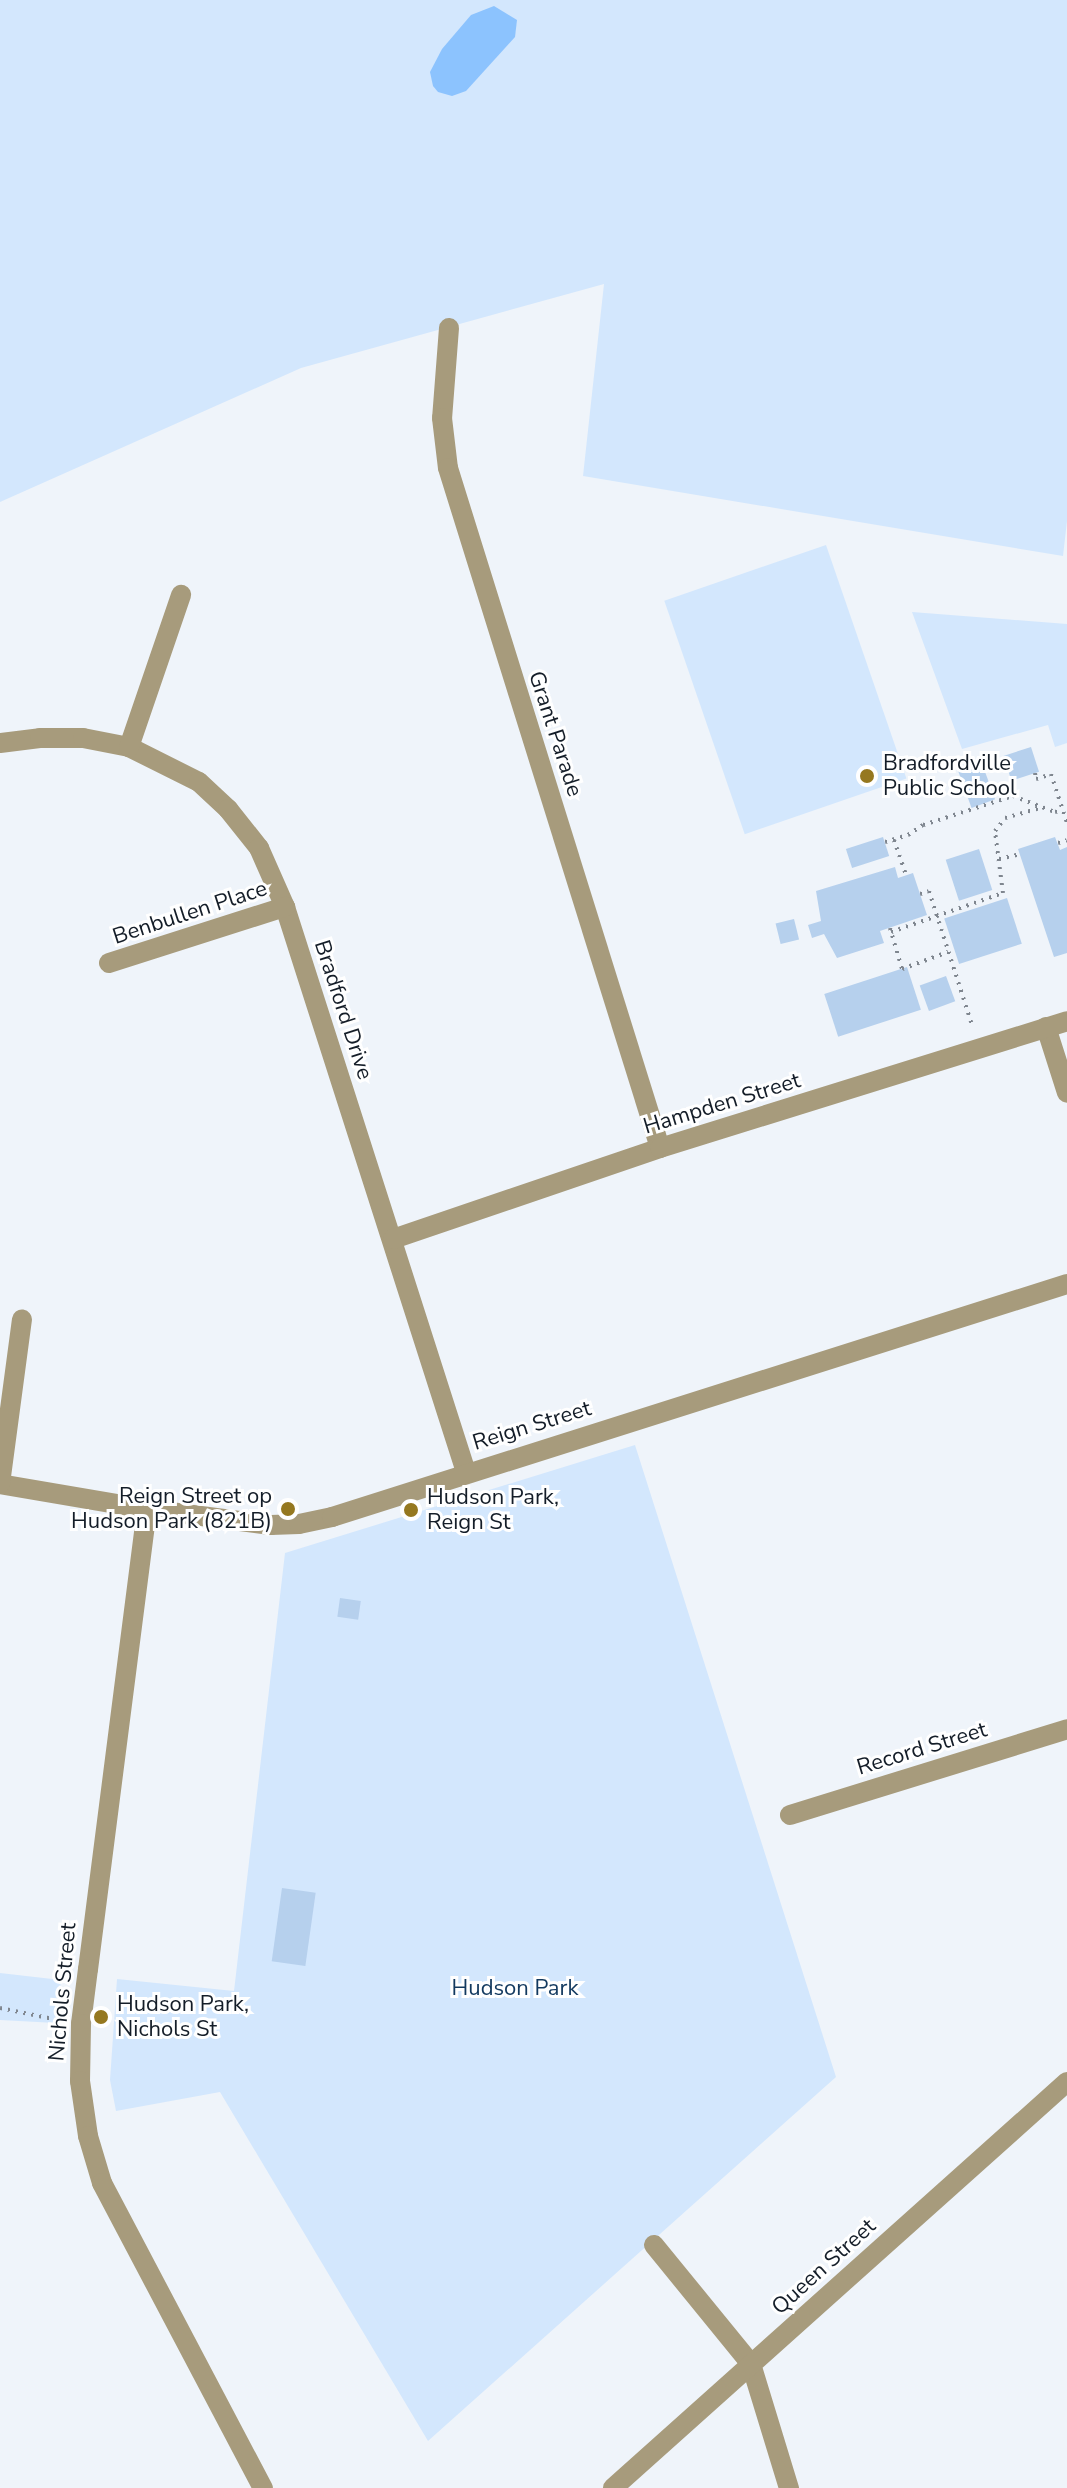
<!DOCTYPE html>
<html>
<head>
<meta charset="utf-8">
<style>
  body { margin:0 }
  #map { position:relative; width:1067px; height:2488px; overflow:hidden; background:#eff4fa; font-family:"Nunito Sans",sans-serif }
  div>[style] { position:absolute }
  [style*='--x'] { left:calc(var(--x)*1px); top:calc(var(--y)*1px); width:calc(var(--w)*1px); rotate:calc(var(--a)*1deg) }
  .green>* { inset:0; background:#d3e7fd; transform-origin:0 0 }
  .water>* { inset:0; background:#8cc3fe }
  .building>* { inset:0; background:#b6d0ed; transform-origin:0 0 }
  .path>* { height:4px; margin-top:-2px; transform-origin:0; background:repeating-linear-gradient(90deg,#7f868f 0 2px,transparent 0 8px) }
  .minor>* { height:20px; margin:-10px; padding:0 10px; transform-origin:10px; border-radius:10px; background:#a79b7c }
  .dots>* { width:22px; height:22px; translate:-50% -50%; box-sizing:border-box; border:4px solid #fff; border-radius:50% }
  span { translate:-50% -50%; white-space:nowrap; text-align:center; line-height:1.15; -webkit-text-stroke:6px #fff; paint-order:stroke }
  .street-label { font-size:22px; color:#141d28 }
  .poi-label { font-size:22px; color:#141d28 }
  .left { translate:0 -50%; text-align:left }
  .right { translate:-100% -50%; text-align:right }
  .park-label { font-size:22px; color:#12395f }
</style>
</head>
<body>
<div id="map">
  <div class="green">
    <i style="clip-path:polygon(0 0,1067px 0,1067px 521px,1063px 556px,583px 476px,604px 284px,301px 368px,0 502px)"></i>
    <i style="left:826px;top:545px;width:247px;height:171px;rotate:71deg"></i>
    <i style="clip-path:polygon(912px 612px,1067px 624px,1067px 743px,1055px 747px,1048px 725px,962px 749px)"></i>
    <i style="clip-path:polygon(635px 1445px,836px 2077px,428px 2441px,220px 2092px,116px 2111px,110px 2080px,117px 1979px,234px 1991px,285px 1553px)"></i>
    <i style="clip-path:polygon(0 1973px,61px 1980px,56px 2023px,0 2020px)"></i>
  </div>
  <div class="water">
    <i style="clip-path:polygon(494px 6px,517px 20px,515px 37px,466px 91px,452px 96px,438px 92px,433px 86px,430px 72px,442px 49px,471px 15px)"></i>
  </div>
  <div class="building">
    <i style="left:1031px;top:747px;width:26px;height:29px;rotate:72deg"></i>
    <i style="left:980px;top:758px;width:44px;height:25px;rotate:70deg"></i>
    <i style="left:883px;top:837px;width:20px;height:39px;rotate:72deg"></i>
    <i style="clip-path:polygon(1055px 837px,1060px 850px,1067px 847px,1067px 953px,1054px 957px,1018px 849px)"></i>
    <i style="left:979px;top:849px;width:43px;height:35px;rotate:72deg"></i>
    <i style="clip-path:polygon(895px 867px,898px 878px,913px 873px,927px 915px,880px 931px,884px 943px,837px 958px,824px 934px,812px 938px,808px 925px,821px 921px,816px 891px)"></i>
    <i style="left:1007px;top:898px;width:48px;height:66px;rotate:72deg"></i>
    <i style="left:794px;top:919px;width:21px;height:19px;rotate:76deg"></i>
    <i style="left:907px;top:967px;width:45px;height:87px;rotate:72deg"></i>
    <i style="left:946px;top:976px;width:27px;height:28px;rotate:70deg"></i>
    <i style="left:340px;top:1598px;width:21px;height:19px;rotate:8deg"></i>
    <i style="left:282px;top:1888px;width:34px;height:74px;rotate:8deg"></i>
  </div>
  <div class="path">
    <i style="--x:1035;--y:773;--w:6;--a:81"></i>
    <i style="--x:1036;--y:779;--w:16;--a:-18"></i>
    <i style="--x:1051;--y:774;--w:52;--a:71.9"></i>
    <i style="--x:894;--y:840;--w:37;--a:71"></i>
    <i style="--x:885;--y:842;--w:24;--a:-17"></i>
    <i style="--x:908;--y:835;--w:18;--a:-34"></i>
    <i style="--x:923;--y:825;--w:95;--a:-17.9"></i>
    <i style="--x:1013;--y:796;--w:45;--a:20.9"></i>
    <i style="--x:1055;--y:812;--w:7;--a:-16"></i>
    <i style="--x:1058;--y:843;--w:9;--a:-18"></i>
    <i style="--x:999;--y:859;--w:22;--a:-13"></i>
    <i style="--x:920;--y:894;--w:9;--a:-18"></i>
    <i style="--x:929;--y:891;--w:141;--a:72.2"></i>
    <i style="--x:890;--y:928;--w:43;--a:73.7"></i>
    <i style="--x:902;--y:969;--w:49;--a:-20.3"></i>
    <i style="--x:891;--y:932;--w:119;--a:-19.2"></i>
    <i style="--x:1003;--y:893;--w:63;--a:-97.4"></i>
    <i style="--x:995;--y:831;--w:16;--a:-52"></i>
    <i style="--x:1005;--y:818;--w:40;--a:-16"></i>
    <i style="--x:0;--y:2008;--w:64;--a:11.7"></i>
  </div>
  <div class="minor">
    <i style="--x:449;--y:328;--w:90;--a:94.4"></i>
    <i style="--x:442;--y:418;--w:50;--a:83.2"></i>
    <i style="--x:448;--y:468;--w:712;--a:72.68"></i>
    <i style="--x:0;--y:743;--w:40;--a:-7.1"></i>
    <i style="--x:40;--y:738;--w:43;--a:0"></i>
    <i style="--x:83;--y:738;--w:47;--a:11.1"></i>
    <i style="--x:129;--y:747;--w:78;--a:26.6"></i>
    <i style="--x:199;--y:782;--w:40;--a:43"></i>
    <i style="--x:228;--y:809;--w:50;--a:51.5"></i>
    <i style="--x:259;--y:848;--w:64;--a:66.2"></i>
    <i style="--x:285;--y:907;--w:593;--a:72.24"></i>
    <i style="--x:129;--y:747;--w:161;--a:-71.1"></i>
    <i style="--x:109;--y:963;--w:185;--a:-17.7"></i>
    <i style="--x:1046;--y:1027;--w:69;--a:72.3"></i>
    <i style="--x:393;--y:1239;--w:282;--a:-18.8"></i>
    <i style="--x:660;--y:1148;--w:426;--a:-17.3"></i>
    <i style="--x:0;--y:1484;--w:149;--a:9.7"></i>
    <i style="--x:147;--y:1509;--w:125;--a:7.4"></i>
    <i style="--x:271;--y:1525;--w:28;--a:-2"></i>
    <i style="--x:299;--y:1524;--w:34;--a:-12"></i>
    <i style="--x:332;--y:1517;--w:771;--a:-17.59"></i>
    <i style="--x:0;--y:1484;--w:166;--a:-82.4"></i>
    <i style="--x:147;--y:1509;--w:464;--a:97.3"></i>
    <i style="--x:88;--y:1969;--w:55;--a:97.3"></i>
    <i style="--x:81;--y:2024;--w:57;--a:91"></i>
    <i style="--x:80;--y:2081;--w:56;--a:81.7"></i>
    <i style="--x:88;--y:2136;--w:49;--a:73.4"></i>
    <i style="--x:102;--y:2183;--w:345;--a:62.2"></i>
    <i style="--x:790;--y:1815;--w:290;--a:-17.2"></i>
    <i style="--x:654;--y:2245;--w:154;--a:50.8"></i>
    <i style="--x:751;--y:2364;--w:130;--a:73"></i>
    <i style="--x:613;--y:2488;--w:609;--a:-41.81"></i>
  </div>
  <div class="dots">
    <i style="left:867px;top:776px;background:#957820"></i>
    <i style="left:288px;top:1509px;background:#957820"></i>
    <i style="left:411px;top:1510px;background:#957820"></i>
    <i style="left:101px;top:2017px;background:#957820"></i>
  </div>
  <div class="street-label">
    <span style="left:555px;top:734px;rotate:72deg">Grant Parade</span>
    <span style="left:190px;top:913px;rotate:-18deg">Benbullen Place</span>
    <span style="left:343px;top:1010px;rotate:72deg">Bradford Drive</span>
    <span style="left:722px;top:1104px;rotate:-17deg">Hampden Street</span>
    <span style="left:532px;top:1426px;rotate:-17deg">Reign Street</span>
    <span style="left:922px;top:1749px;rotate:-17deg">Record Street</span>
    <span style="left:63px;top:1992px;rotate:-85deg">Nichols Street</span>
    <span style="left:824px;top:2267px;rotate:-42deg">Queen Street</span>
  </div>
  <div class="poi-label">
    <span class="left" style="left:883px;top:776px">Bradfordville<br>Public School</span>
    <span class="right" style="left:272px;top:1509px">Reign Street op<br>Hudson Park (821B)</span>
    <span class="left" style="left:427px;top:1510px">Hudson Park,<br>Reign St</span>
    <span class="left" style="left:117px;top:2017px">Hudson Park,<br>Nichols St</span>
  </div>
  <div class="park-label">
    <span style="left:515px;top:1989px">Hudson Park</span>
  </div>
</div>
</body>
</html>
